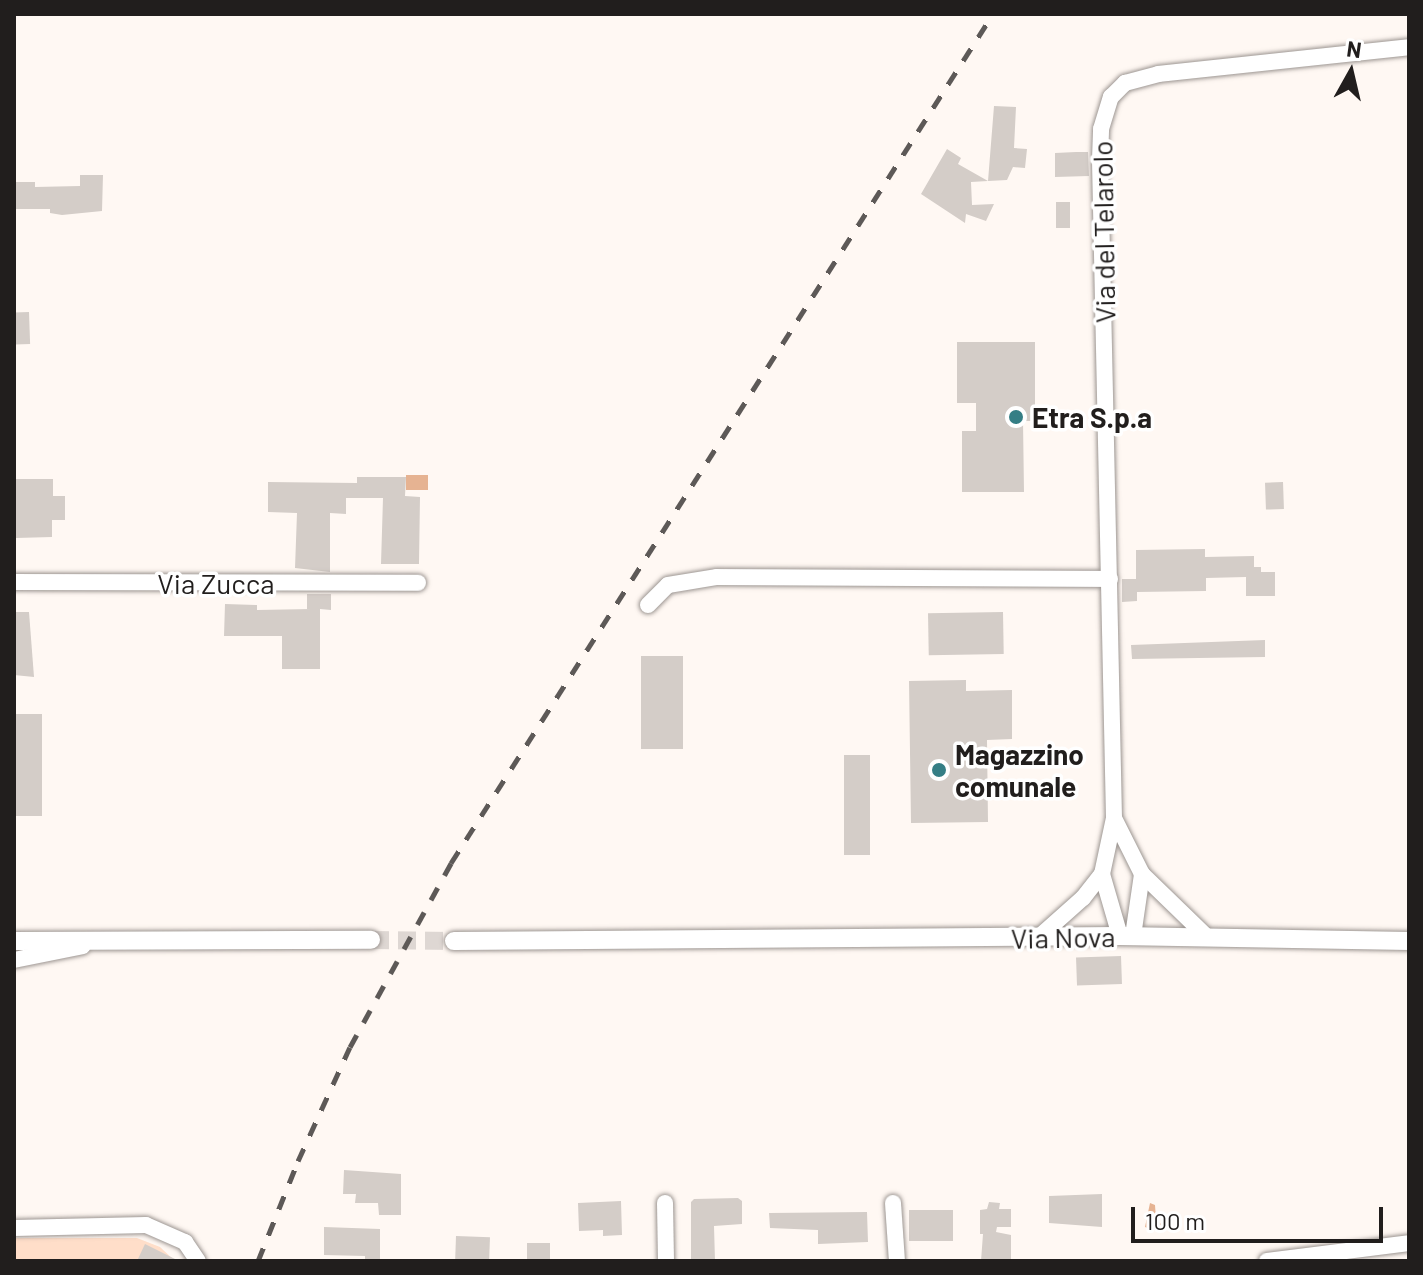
<!DOCTYPE html>
<html>
<head>
<meta charset="utf-8">
<style>
  body { margin:0 }
  #map { position:relative; width:1423px; height:1275px; overflow:hidden; background:#fff8f3; font-family:Barlow,sans-serif }
  div>[style] { position:absolute }
  [style*='--x'] { left:calc(var(--x)*1px); top:calc(var(--y)*1px); width:calc(var(--w)*1px); rotate:calc(var(--a)*1deg) }
  .green>* { inset:0; background:#ffdec9 }
  .water>* { inset:0; background:#e6b392; transform-origin:0 0 }
  .building>* { inset:0; background:#d4cdc8; transform-origin:0 0 }
  .tertiary-tunnel>* { height:18px; margin-top:-9px; transform-origin:0; background:repeating-linear-gradient(90deg,#ded7d3 0 18px,transparent 0 27px) }
  .roads { filter:drop-shadow(0 0 2px #9d9692) drop-shadow(0 0 2px #9d9692) }
  .minor>* { height:16px; margin:-8px; padding:0 8px; transform-origin:8px; border-radius:8px; background:#fff }
  .tertiary>* { height:18px; margin:-9px; padding:0 9px; transform-origin:9px; border-radius:9px; background:#fff }
  .rail>* { height:5px; margin-top:-2.5px; transform-origin:0; background:repeating-linear-gradient(90deg,#5d5957 0 14px,transparent 0 28px) }
  .dots>* { width:22px; height:22px; translate:-50% -50%; box-sizing:border-box; border:4px solid #fff; border-radius:50% }
  span { translate:-50% -50%; white-space:nowrap; text-align:center; line-height:1.15; -webkit-text-stroke:7px #fff; paint-order:stroke }
  .street-label { font-size:28px; color:#211e1d }
  .poi-label { font-size:28px; color:#211e1d; font-weight:700 }
  .left { translate:0 -50%; text-align:left }
  .frame { position:absolute; inset:0; border:16px solid #211e1d; pointer-events:none }
  .north { position:absolute; left:1311px; top:32px; width:80px; height:80px; -webkit-text-stroke:6px #fff; paint-order:stroke; rotate:8deg; font-size:22px; font-weight:700; line-height:32px; text-align:center; color:#211e1d }
  .north::after { content:''; display:block; margin:auto; width:28px; height:36px; background:#211e1d; clip-path:polygon(50% 0,100% 100%,50% 72%,0 100%) }
  .scale { position:absolute; left:1131px; top:1207px; width:252px; height:36px; box-sizing:border-box; border:4px solid #211e1d; border-top:0; padding-left:10px; font-size:24px; line-height:28px; white-space:nowrap; color:#211e1d; -webkit-text-stroke:6px #fff; paint-order:stroke }
</style>
</head>
<body>
<div id="map">
  <div class="green">
    <i style="clip-path:polygon(14px 1238px,137px 1238px,160px 1247px,175px 1261px,14px 1261px)"></i>
  </div>
  <div class="water">
    <i style="left:406px;top:475px;width:22px;height:15px"></i>
    <i style="clip-path:polygon(1150px 1203px,1155px 1205px,1156px 1219px,1161px 1224px,1156px 1231px,1145px 1227px)"></i>
  </div>
  <div class="building">
    <i style="clip-path:polygon(994px 106px,1016px 107px,1014px 148px,1027px 149px,1025px 168px,1013px 167px,1007px 180px,988px 181px)"></i>
    <i style="clip-path:polygon(947px 149px,961px 158px,958px 164px,988px 181px,971px 182px,972px 205px,994px 204px,986px 221px,966px 214px,965px 223px,921px 194px)"></i>
    <i style="clip-path:polygon(1076px 152px,1088px 152px,1089px 176px,1055px 177px,1055px 153px)"></i>
    <i style="clip-path:polygon(80px 175px,103px 175px,102px 211px,62px 215px,50px 213px,50px 209px,14px 209px,14px 182px,35px 182px,35px 187px,80px 186px)"></i>
    <i style="left:1056px;top:202px;width:14px;height:26px"></i>
    <i style="left:29px;top:312px;width:32px;height:15px;rotate:88deg"></i>
    <i style="clip-path:polygon(957px 342px,1035px 342px,1035px 421px,1023px 421px,1024px 492px,962px 492px,962px 431px,976px 431px,976px 403px,957px 403px)"></i>
    <i style="clip-path:polygon(357px 477px,406px 477px,405px 496px,420px 497px,419px 564px,381px 564px,383px 498px,346px 498px,346px 514px,330px 513px,330px 572px,295px 568px,297px 513px,268px 512px,268px 482px,357px 483px)"></i>
    <i style="clip-path:polygon(15px 479px,53px 479px,53px 496px,65px 496px,65px 520px,52px 520px,52px 537px,16px 538px)"></i>
    <i style="left:1283px;top:482px;width:27px;height:18px;rotate:88deg"></i>
    <i style="clip-path:polygon(1205px 549px,1205px 557px,1254px 556px,1254px 567px,1261px 567px,1261px 572px,1275px 572px,1275px 596px,1246px 596px,1246px 577px,1206px 578px,1206px 591px,1137px 592px,1137px 601px,1122px 602px,1122px 579px,1136px 579px,1136px 550px)"></i>
    <i style="clip-path:polygon(307px 594px,331px 594px,331px 610px,320px 609px,320px 669px,282px 669px,282px 636px,224px 636px,225px 604px,257px 605px,257px 610px,312px 609px,307px 609px)"></i>
    <i style="clip-path:polygon(14px 612px,29px 612px,34px 677px,14px 675px)"></i>
    <i style="left:1003px;top:612px;width:42px;height:75px;rotate:89deg"></i>
    <i style="clip-path:polygon(1265px 640px,1265px 657px,1132px 659px,1131px 645px)"></i>
    <i style="left:641px;top:656px;width:42px;height:93px"></i>
    <i style="clip-path:polygon(966px 680px,966px 691px,1012px 690px,1012px 739px,987px 740px,988px 822px,911px 823px,909px 681px)"></i>
    <i style="left:14px;top:714px;width:28px;height:102px"></i>
    <i style="left:844px;top:755px;width:26px;height:100px"></i>
    <i style="left:1121px;top:956px;width:28px;height:45px;rotate:88deg"></i>
    <i style="clip-path:polygon(344px 1170px,401px 1174px,401px 1215px,379px 1215px,378px 1203px,355px 1203px,356px 1194px,343px 1194px)"></i>
    <i style="clip-path:polygon(1102px 1194px,1102px 1227px,1049px 1223px,1049px 1196px)"></i>
    <i style="clip-path:polygon(738px 1198px,742px 1201px,742px 1224px,714px 1226px,715px 1261px,691px 1261px,691px 1202px,694px 1199px)"></i>
    <i style="clip-path:polygon(621px 1201px,622px 1235px,603px 1236px,603px 1230px,579px 1231px,578px 1203px)"></i>
    <i style="clip-path:polygon(989px 1202px,1000px 1203px,999px 1209px,1011px 1209px,1011px 1227px,997px 1227px,996px 1232px,1011px 1235px,1011px 1261px,981px 1261px,983px 1234px,980px 1234px,980px 1210px,987px 1209px)"></i>
    <i style="left:909px;top:1210px;width:44px;height:31px"></i>
    <i style="clip-path:polygon(867px 1212px,868px 1242px,818px 1244px,818px 1230px,770px 1228px,769px 1213px)"></i>
    <i style="clip-path:polygon(324px 1227px,380px 1229px,380px 1261px,365px 1261px,365px 1256px,324px 1255px)"></i>
    <i style="left:456px;top:1236px;width:34px;height:25px;rotate:2deg"></i>
    <i style="left:527px;top:1243px;width:23px;height:18px"></i>
    <i style="clip-path:polygon(145px 1244px,179px 1261px,137px 1261px)"></i>
  </div>
  <div class="tertiary-tunnel">
    <i style="--x:371;--y:940;--w:83;--a:0.7"></i>
  </div>
  <div class="roads">
    <div class="minor">
      <i style="--x:14;--y:582;--w:404;--a:0.1"></i>
      <i style="--x:648;--y:605;--w:28;--a:-45"></i>
      <i style="--x:668;--y:585;--w:50;--a:-9.3"></i>
      <i style="--x:717;--y:577;--w:393;--a:0.3"></i>
      <i style="--x:1114;--y:818;--w:63;--a:63.4"></i>
      <i style="--x:1142;--y:874;--w:92;--a:44.1"></i>
      <i style="--x:1102;--y:874;--w:65;--a:73.8"></i>
      <i style="--x:1133;--y:936;--w:63;--a:-81.7"></i>
      <i style="--x:1039;--y:937;--w:59;--a:-41.6"></i>
      <i style="--x:1083;--y:898;--w:31;--a:-52"></i>
      <i style="--x:1102;--y:874;--w:57;--a:-77.9"></i>
      <i style="--x:1114;--y:818;--w:658;--a:-91.22"></i>
      <i style="--x:1100;--y:160;--w:31;--a:-88"></i>
      <i style="--x:1101;--y:129;--w:34;--a:-73"></i>
      <i style="--x:1111;--y:97;--w:20;--a:-45"></i>
      <i style="--x:1125;--y:83;--w:34;--a:-15"></i>
      <i style="--x:1158;--y:74;--w:252;--a:-6.1"></i>
      <i style="--x:14;--y:960;--w:70;--a:-11.5"></i>
      <i style="--x:665;--y:1203;--w:58;--a:89"></i>
      <i style="--x:893;--y:1203;--w:58;--a:86.1"></i>
      <i style="--x:14;--y:1228;--w:132;--a:-1.3"></i>
      <i style="--x:146;--y:1225;--w:43;--a:23.6"></i>
      <i style="--x:185;--y:1242;--w:23;--a:56"></i>
      <i style="--x:1267;--y:1261;--w:143;--a:-7.2"></i>
    </div>
    <div class="tertiary">
      <i style="--x:14;--y:941;--w:357;--a:-0.2"></i>
      <i style="--x:454;--y:941;--w:666;--a:-0.43"></i>
      <i style="--x:1120;--y:936;--w:289;--a:1"></i>
    </div>
  </div>
  <div class="rail">
    <i style="--x:258;--y:1261;--w:108;--a:-68.2"></i>
    <i style="--x:298;--y:1161;--w:125;--a:-65.5"></i>
    <i style="--x:350;--y:1047;--w:210;--a:-61.2"></i>
    <i style="--x:451;--y:863;--w:1007;--a:-57.45"></i>
  </div>
  <div class="dots">
    <i style="left:1016px;top:417px;background:#357e85"></i>
    <i style="left:939px;top:770px;background:#357e85"></i>
  </div>
  <div class="street-label">
    <span style="left:1103px;top:232px;rotate:-91deg">Via del Telarolo</span>
    <span style="left:216px;top:583px">Via Zucca</span>
    <span style="left:1063px;top:937px;rotate:-1deg">Via Nova</span>
  </div>
  <div class="poi-label">
    <span class="left" style="left:1032px;top:417px">Etra S.p.a</span>
    <span class="left" style="left:955px;top:770px">Magazzino<br>comunale</span>
  </div>
  <div class="frame"></div>
  <div class="north">N</div>
  <div class="scale">100 m</div>
</div>
</body>
</html>
